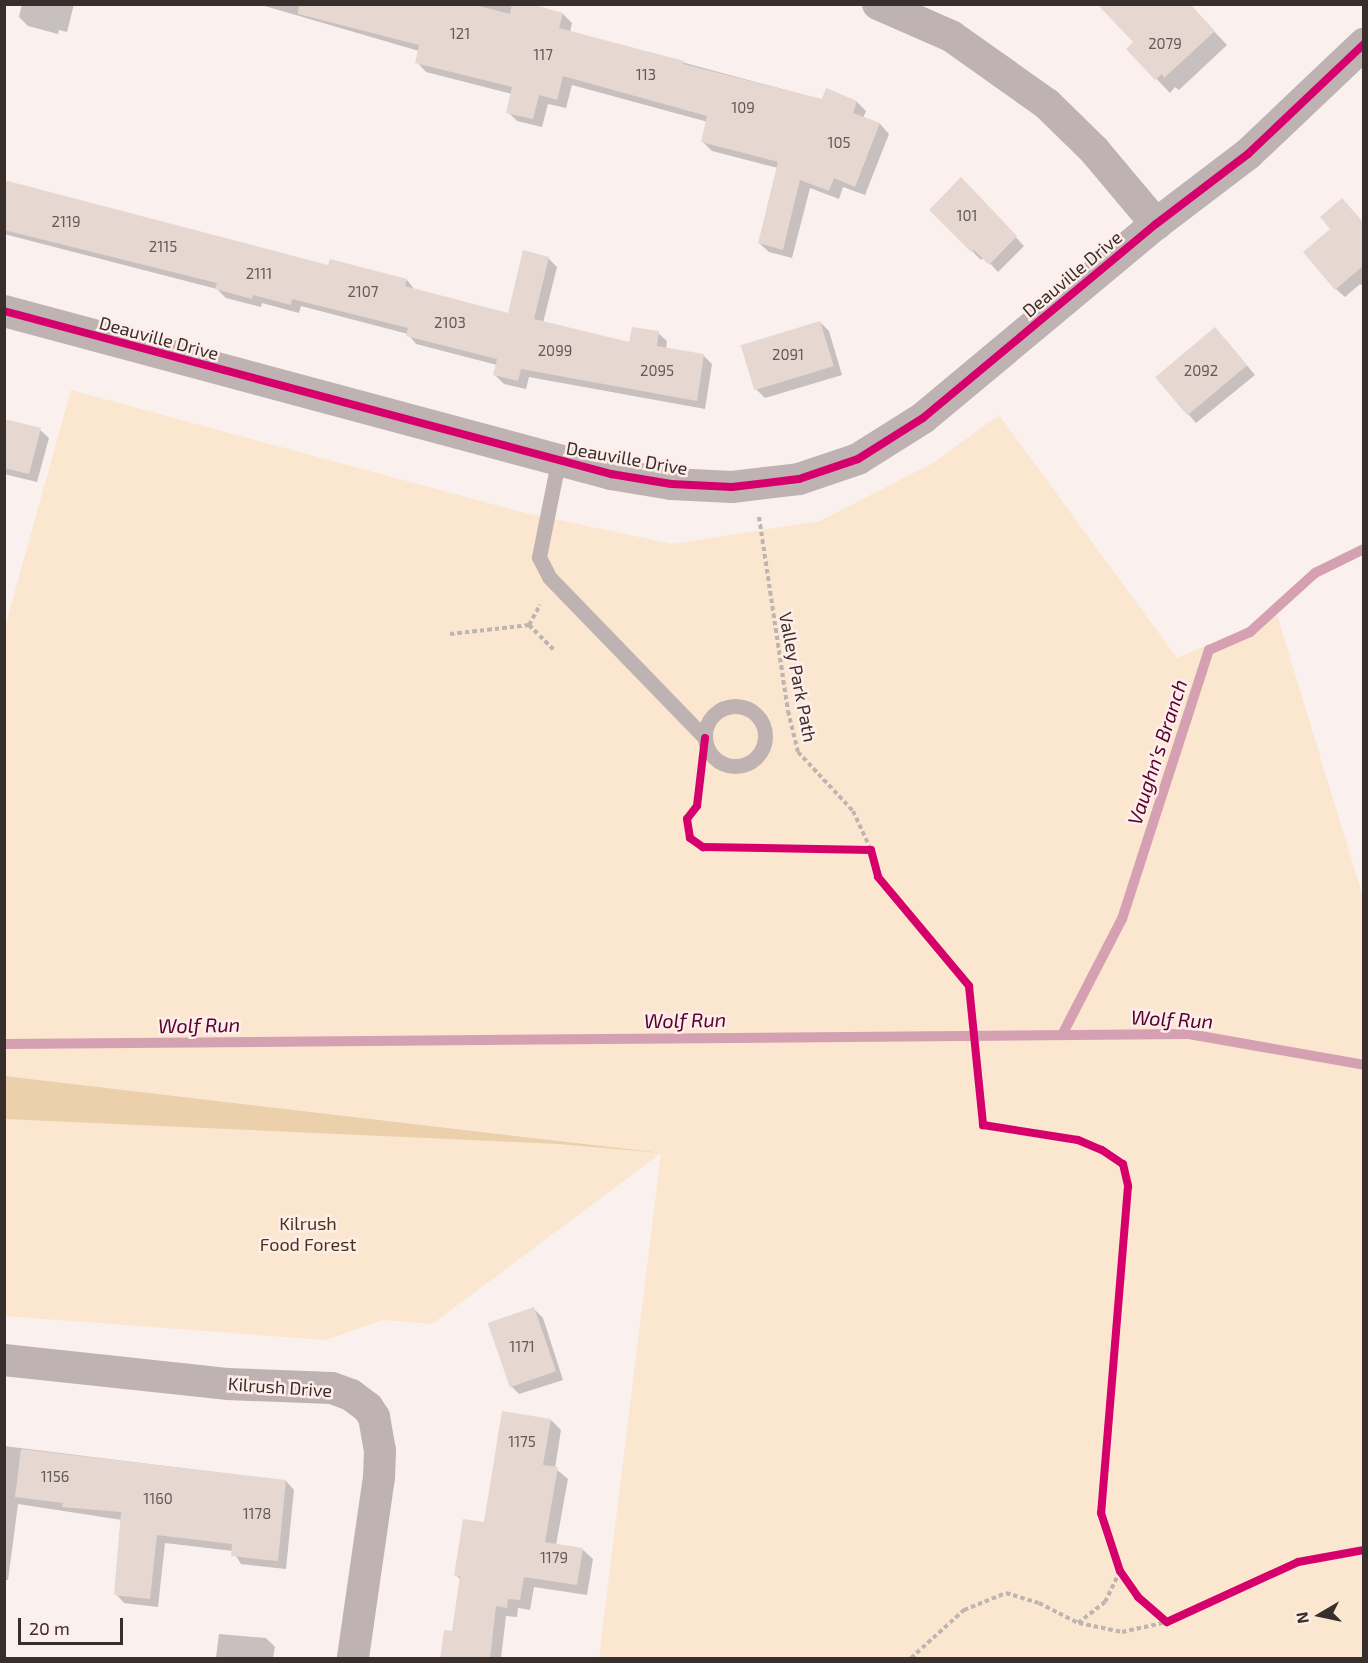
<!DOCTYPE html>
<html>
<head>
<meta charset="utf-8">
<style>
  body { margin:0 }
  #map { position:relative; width:1368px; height:1663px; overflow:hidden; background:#faf0ee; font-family:"Exo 2",sans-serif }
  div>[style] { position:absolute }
  .green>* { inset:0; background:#fbe6cf }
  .forest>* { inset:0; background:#ecd0ac }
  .shadow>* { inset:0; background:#0003 }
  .stream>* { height:10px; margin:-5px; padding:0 5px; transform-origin:5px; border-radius:5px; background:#d4a0b2 }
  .building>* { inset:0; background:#e6d8d1; transform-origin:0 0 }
  .path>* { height:4px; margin-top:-2px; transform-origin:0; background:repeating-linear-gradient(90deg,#beb4b2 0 4.5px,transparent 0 7.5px) }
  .lane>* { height:15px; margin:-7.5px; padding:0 7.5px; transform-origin:7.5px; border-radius:7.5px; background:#beb3b2 }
  .lane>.ring { margin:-7.5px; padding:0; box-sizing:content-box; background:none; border:15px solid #beb3b2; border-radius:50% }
  .street>* { height:32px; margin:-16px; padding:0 16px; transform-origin:16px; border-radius:16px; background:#beb3b2 }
  .cycleway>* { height:8px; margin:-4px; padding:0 4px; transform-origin:4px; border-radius:4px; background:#d6006c }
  span { translate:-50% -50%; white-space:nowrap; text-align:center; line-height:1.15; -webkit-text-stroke:5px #ffede9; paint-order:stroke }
  .number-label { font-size:15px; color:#645a57 }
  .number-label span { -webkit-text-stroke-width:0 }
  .street-label { font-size:18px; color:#382f2d }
  .park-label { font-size:18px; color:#473519 }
  .water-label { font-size:20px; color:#560030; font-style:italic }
  .frame { position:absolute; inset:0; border:6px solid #382f2d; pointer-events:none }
  .north { position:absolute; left:1290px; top:1585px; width:60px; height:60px; -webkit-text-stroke:4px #ffede9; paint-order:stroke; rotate:261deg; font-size:16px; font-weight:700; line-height:24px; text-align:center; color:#382f2d }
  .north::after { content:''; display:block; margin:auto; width:21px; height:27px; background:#382f2d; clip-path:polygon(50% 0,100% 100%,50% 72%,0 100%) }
  .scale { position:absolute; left:18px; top:1618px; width:105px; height:27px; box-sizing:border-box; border:3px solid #382f2d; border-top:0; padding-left:8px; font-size:18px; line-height:21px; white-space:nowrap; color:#382f2d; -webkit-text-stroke:4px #ffede9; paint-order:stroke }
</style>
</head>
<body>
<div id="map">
  <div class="green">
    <i style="clip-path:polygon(71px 390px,517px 511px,672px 544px,820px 521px,933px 463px,999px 415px,1177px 658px,1277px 615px,1363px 897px,1363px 1658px,599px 1658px,661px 1153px,432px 1324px,383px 1320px,325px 1340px,5px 1316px,5px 1118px,589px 1144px,5px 1076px,5px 627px)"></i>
  </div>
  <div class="forest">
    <i style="clip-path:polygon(5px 1076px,662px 1153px,558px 1144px,5px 1119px)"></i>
  </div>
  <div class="shadow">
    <i style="clip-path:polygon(22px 4px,74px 4px,67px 32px,59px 30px,58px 34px,28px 26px,19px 17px)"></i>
    <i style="clip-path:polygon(258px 4px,525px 4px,563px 14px,572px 23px,570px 32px,823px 100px,857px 102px,866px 111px,863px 118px,880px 124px,889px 134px,865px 195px,843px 187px,839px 199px,810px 188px,792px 258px,769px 252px,759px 243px,778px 168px,712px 151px,703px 142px,708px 122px,572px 85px,566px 108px,548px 104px,542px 127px,517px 121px,508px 112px,512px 94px,426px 72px,417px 62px,419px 51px)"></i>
    <i style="clip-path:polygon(1188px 4px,1227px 45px,1179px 90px,1175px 87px,1170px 93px,1128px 49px)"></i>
    <i style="clip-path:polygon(4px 182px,329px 267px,407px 280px,415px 290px,509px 314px,548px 258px,557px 267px,543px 323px,630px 344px,658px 333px,667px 341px,666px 349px,703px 355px,712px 364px,705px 409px,529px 377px,526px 389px,504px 384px,495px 375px,497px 365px,416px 344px,408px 334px,301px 306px,299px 313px,262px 303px,261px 307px,226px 298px,217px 289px,4px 234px)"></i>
    <i style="clip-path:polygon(970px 188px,1024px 246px,998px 272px,984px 257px,981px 260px,931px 210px)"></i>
    <i style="clip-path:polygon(1364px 224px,1364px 287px,1360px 284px,1345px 297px,1336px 289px)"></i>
    <i style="clip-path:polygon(820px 322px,829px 331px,842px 375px,765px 398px,756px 389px)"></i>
    <i style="clip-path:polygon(1224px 338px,1255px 375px,1196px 423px,1157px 378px)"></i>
    <i style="clip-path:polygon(4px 421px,40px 430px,49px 438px,37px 482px,4px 474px)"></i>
    <i style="clip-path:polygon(534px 1309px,543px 1318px,563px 1380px,519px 1394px,510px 1385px)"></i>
    <i style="clip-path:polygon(551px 1420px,561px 1430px,555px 1468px,568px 1479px,556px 1545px,582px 1549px,593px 1559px,587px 1595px,534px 1587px,530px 1610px,518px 1608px,517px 1617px,506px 1616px,501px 1658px,442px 1658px,454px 1632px,461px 1580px,456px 1575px)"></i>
    <i style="clip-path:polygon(4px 1446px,286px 1481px,294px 1490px,286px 1569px,241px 1564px,233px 1551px,165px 1543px,158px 1607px,124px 1603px,116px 1594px,122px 1520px,18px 1504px,8px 1580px,4px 1580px)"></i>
    <i style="clip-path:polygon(219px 1634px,266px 1638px,275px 1647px,273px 1658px,216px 1658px)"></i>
  </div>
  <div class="stream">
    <i style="left:1062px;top:1035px;width:131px;rotate:-62.7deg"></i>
    <i style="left:1122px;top:919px;width:283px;rotate:-72.1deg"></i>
    <i style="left:1209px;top:650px;width:45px;rotate:-23.7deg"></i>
    <i style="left:1250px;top:632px;width:88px;rotate:-42.2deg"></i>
    <i style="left:1315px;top:573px;width:55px;rotate:-26.1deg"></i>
    <i style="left:4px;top:1044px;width:1185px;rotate:-0.48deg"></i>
    <i style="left:1189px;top:1034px;width:178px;rotate:10deg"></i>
  </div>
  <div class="building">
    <i style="clip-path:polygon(299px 4px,471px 4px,510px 14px,512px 4px,532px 4px,563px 13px,559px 28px,684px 61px,683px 64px,822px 99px,826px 88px,857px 101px,853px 113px,880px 123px,855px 187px,834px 178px,829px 191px,800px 180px,783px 250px,758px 243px,778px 162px,701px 142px,707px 116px,563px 76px,557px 100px,539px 95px,533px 119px,506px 113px,512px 87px,415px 63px,419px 45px,298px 14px)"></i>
    <i style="clip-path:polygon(1097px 4px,1190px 4px,1215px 31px,1164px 78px,1162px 74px,1155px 80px,1126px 49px,1133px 42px)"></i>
    <i style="clip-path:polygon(961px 177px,1017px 236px,989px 265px,974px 250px,971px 252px,929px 210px)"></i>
    <i style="clip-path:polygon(4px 180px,328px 265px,330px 259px,407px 279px,405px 286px,508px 313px,523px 250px,549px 257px,534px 319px,629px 342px,632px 327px,659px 331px,657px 346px,704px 354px,697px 401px,521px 369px,518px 381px,493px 375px,497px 359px,406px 336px,408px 328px,292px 299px,291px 305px,253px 295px,252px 299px,215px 289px,217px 283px,4px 230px)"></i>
    <i style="clip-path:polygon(1342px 198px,1364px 223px,1364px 265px,1335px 290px,1303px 252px,1330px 229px,1320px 217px)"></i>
    <i style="left:820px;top:321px;width:47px;height:83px;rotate:73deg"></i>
    <i style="left:1215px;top:327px;width:50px;height:78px;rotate:50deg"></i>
    <i style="clip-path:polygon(4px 419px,41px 428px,29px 474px,4px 468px)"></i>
    <i style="left:534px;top:1307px;width:68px;height:49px;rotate:71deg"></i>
    <i style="clip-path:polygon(502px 1411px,551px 1419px,543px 1465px,558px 1467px,545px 1542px,583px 1548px,577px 1585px,524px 1577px,520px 1600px,508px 1599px,507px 1608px,496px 1606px,490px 1659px,440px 1659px,444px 1630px,452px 1631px,460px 1576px,454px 1576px,463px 1519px,484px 1522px)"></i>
    <i style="clip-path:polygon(21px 1449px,286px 1480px,278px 1561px,231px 1556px,232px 1544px,157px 1535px,150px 1599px,114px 1595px,121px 1512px,62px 1507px,63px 1503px,15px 1497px)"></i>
  </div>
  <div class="path">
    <i style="left:759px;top:517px;width:196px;rotate:81.5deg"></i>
    <i style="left:788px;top:711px;width:42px;rotate:76.3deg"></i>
    <i style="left:798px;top:752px;width:81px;rotate:47deg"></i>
    <i style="left:853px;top:811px;width:43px;rotate:65.2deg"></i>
    <i style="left:529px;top:625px;width:23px;rotate:-61deg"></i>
    <i style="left:450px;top:634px;width:80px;rotate:-6.5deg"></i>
    <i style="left:529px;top:625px;width:35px;rotate:45deg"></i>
    <i style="left:1079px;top:1623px;width:44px;rotate:11.8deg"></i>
    <i style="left:1122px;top:1632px;width:46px;rotate:-12.5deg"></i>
    <i style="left:911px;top:1658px;width:72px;rotate:-42.2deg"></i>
    <i style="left:964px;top:1610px;width:45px;rotate:-22deg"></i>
    <i style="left:1006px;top:1593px;width:34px;rotate:17deg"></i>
    <i style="left:1039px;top:1603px;width:44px;rotate:27.1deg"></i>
    <i style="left:1078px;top:1623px;width:34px;rotate:-38deg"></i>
    <i style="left:1105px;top:1602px;width:34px;rotate:-64deg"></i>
  </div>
  <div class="lane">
    <i style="left:558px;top:462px;width:97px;rotate:101.3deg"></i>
    <i style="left:539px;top:557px;width:22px;rotate:63deg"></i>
    <i style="left:549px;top:577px;width:224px;rotate:45.9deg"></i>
    <i class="ring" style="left:705px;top:706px;width:45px;height:45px"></i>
  </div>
  <div class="street">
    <i style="left:878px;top:4px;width:80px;rotate:23.7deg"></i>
    <i style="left:951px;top:36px;width:118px;rotate:35.3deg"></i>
    <i style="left:1047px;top:104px;width:66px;rotate:44.4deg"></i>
    <i style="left:1094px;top:150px;width:97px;rotate:50deg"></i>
    <i style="left:4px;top:311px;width:629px;rotate:15.03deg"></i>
    <i style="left:611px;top:474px;width:61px;rotate:9.5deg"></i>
    <i style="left:671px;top:484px;width:61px;rotate:2.8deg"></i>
    <i style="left:732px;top:487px;width:67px;rotate:-6.8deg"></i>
    <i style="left:799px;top:479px;width:62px;rotate:-18.7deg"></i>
    <i style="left:858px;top:459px;width:77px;rotate:-32.2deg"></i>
    <i style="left:923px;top:418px;width:303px;rotate:-39.8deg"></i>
    <i style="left:1156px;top:224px;width:116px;rotate:-37.3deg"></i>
    <i style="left:1248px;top:154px;width:160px;rotate:-43.5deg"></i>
    <i style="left:4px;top:1360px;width:224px;rotate:6.1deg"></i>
    <i style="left:227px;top:1384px;width:105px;rotate:2.2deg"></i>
    <i style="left:332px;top:1388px;width:20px;rotate:20deg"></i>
    <i style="left:351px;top:1395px;width:21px;rotate:37deg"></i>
    <i style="left:368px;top:1408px;width:11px;rotate:56deg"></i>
    <i style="left:374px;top:1417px;width:34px;rotate:80deg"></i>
    <i style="left:380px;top:1450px;width:27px;rotate:92deg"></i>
    <i style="left:379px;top:1477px;width:183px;rotate:98.2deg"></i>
  </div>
  <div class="cycleway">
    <i style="left:4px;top:311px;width:629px;rotate:15.03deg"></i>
    <i style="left:611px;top:474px;width:61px;rotate:9.5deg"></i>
    <i style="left:671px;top:484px;width:61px;rotate:2.8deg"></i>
    <i style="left:732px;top:487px;width:67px;rotate:-6.8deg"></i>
    <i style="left:799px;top:479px;width:62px;rotate:-18.7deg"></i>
    <i style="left:858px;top:459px;width:77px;rotate:-32.2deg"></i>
    <i style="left:923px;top:418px;width:303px;rotate:-39.8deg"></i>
    <i style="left:1156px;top:224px;width:116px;rotate:-37.3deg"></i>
    <i style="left:1248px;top:154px;width:160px;rotate:-43.5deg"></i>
    <i style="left:705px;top:738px;width:68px;rotate:96.7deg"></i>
    <i style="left:697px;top:806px;width:16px;rotate:128deg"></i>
    <i style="left:687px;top:819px;width:19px;rotate:81deg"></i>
    <i style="left:690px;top:838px;width:16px;rotate:35deg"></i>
    <i style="left:703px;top:847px;width:168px;rotate:1deg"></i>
    <i style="left:871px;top:850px;width:28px;rotate:75deg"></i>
    <i style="left:878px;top:877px;width:142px;rotate:50.1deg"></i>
    <i style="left:969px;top:986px;width:140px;rotate:84.2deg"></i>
    <i style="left:983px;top:1125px;width:96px;rotate:9deg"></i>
    <i style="left:1078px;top:1140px;width:26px;rotate:23deg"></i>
    <i style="left:1102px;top:1150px;width:25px;rotate:34deg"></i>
    <i style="left:1123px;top:1164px;width:23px;rotate:77deg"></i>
    <i style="left:1128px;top:1186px;width:328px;rotate:94.7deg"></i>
    <i style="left:1101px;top:1513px;width:61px;rotate:71.9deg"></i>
    <i style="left:1120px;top:1571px;width:32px;rotate:55deg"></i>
    <i style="left:1138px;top:1597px;width:38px;rotate:41deg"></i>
    <i style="left:1167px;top:1622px;width:144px;rotate:-24.6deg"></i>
    <i style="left:1298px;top:1562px;width:67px;rotate:-10.3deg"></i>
  </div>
  <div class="number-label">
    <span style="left:460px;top:34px">121</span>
    <span style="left:1165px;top:44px">2079</span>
    <span style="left:543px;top:55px">117</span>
    <span style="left:646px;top:75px">113</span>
    <span style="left:743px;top:108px">109</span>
    <span style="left:839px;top:143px">105</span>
    <span style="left:967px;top:216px">101</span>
    <span style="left:66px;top:222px">2119</span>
    <span style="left:163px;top:247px">2115</span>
    <span style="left:259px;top:274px">2111</span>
    <span style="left:363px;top:292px">2107</span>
    <span style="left:450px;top:323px">2103</span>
    <span style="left:555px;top:351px">2099</span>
    <span style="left:788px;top:355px">2091</span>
    <span style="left:657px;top:371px">2095</span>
    <span style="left:1201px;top:371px">2092</span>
    <span style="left:522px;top:1347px">1171</span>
    <span style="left:522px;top:1442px">1175</span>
    <span style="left:55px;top:1477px">1156</span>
    <span style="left:158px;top:1499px">1160</span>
    <span style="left:257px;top:1514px">1178</span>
    <span style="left:554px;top:1558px">1179</span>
  </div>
  <div class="street-label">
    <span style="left:1072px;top:274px;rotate:-40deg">Deauville Drive</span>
    <span style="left:159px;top:338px;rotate:15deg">Deauville Drive</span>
    <span style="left:627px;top:458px;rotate:10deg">Deauville Drive</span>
    <span style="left:798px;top:677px;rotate:79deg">Valley Park Path</span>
    <span style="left:280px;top:1387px;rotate:4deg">Kilrush Drive</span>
  </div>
  <div class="park-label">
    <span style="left:308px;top:1234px">Kilrush<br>Food Forest</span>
  </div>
  <div class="water-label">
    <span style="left:1157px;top:752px;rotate:-72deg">Vaughn's Branch</span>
    <span style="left:1172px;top:1019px;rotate:3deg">Wolf Run</span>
    <span style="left:685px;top:1020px;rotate:-1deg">Wolf Run</span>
    <span style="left:199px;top:1025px;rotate:-1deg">Wolf Run</span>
  </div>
  <div class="frame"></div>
  <div class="north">N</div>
  <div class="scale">20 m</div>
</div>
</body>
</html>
